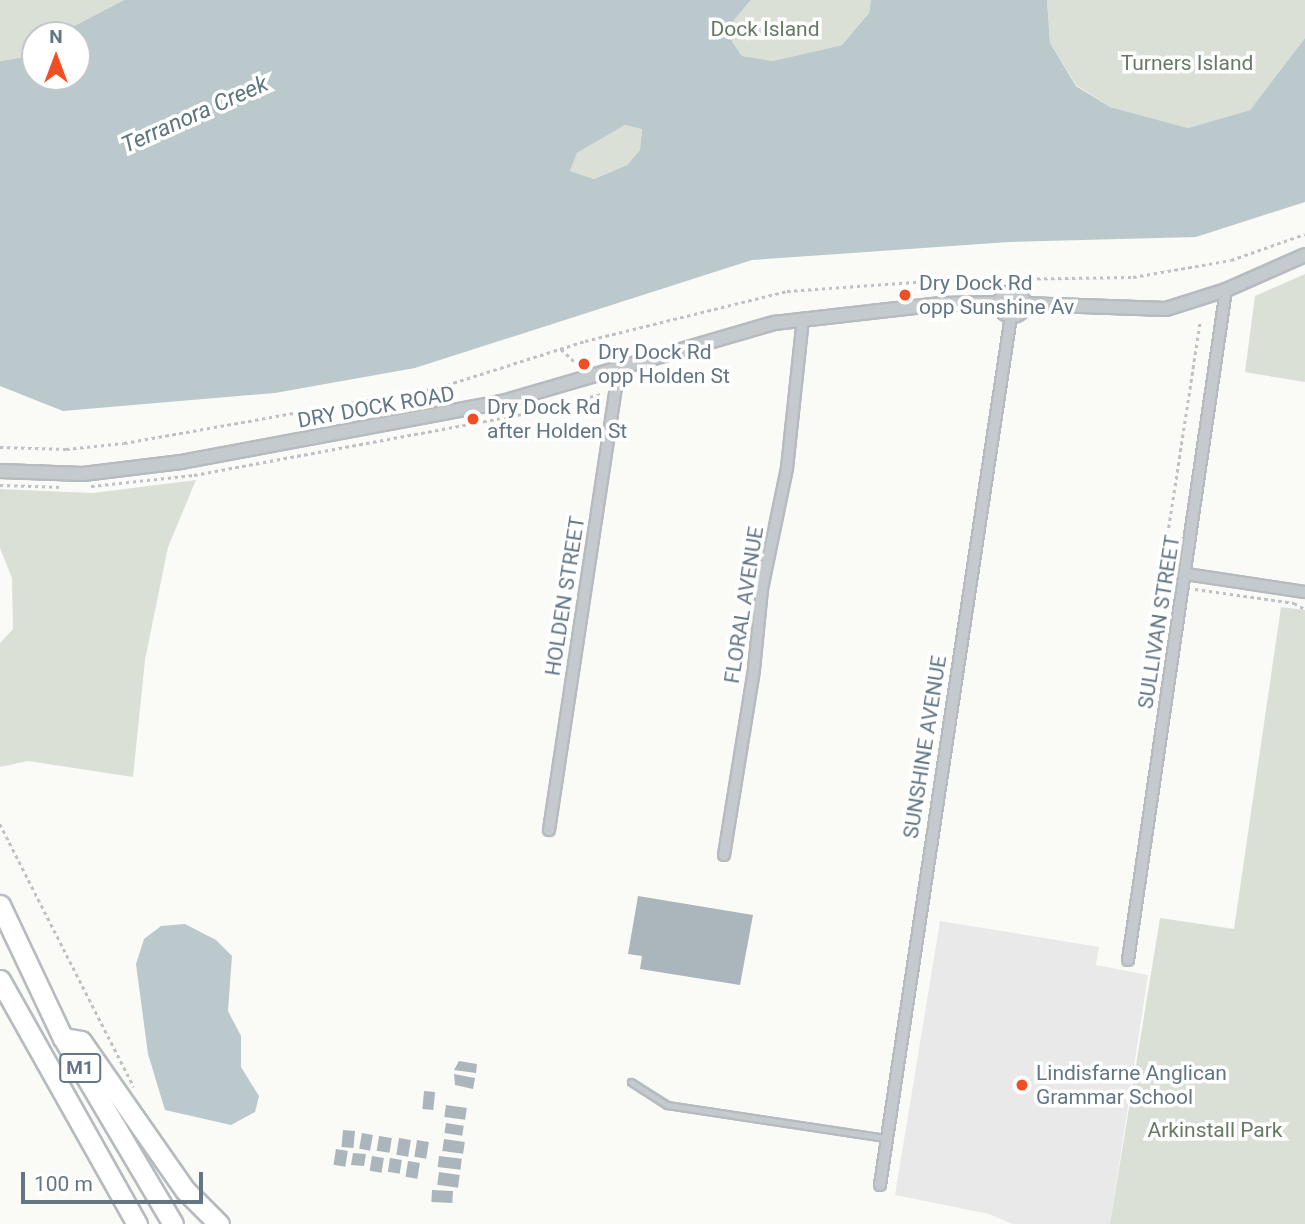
<!DOCTYPE html>
<html>
<head>
<meta charset="utf-8">
<style>
  body { margin:0 }
  #map { position:relative; width:1305px; height:1224px; overflow:hidden; background:#fafaf7; font-family:Roboto,sans-serif }
  div>[style] { position:absolute }
  .built>* { inset:0; background:#e8e9e8 }
  .green>* { inset:0; background:#dae0d6 }
  .water>* { inset:0; background:#bbc9cc }
  .building>* { inset:0; background:#abb5bc; transform-origin:0 0 }
  .path>* { height:2.5px; margin-top:-1.25px; transform-origin:0; background:repeating-linear-gradient(90deg,#bfc2c5 0 3.5px,transparent 0 7px) }
  .roads { filter:drop-shadow(2px 0 #b6bbbf) drop-shadow(-2px 0 #b6bbbf) drop-shadow(0 2px #b6bbbf) drop-shadow(0 -2px #b6bbbf) }
  .service>* { height:5px; margin:-2.5px; padding:0 2.5px; transform-origin:2.5px; border-radius:2.5px; background:#c5cace }
  .minor>* { height:10px; margin:-5px; padding:0 5px; transform-origin:5px; border-radius:5px; background:#c5cace }
  .tertiary>* { height:12px; margin:-6px; padding:0 6px; transform-origin:6px; border-radius:6px; background:#c5cace }
  .tertiary>.ring { margin:-6px; padding:0; box-sizing:content-box; background:none; border:12px solid #c5cace; border-radius:50% }
  .motorway>* { height:19px; margin:-9.5px; padding:0 9.5px; transform-origin:9.5px; border-radius:9.5px; background:#fff }
  .dots>* { width:19px; height:19px; translate:-50% -50%; box-sizing:border-box; border:4px solid #fff; border-radius:50% }
  span { translate:-50% -50%; white-space:nowrap; text-align:center; line-height:1.15; -webkit-text-stroke:7px #fff; paint-order:stroke }
  .shield-label span { padding:2px 5px; background:#fff; border:2px solid; border-radius:5px; -webkit-text-stroke-width:0 }
  .shield-label { font-size:19px; color:#627685; font-weight:700 }
  .park-label { font-size:21px; color:#677b62 }
  .poi-label { font-size:21px; color:#627685 }
  .left { translate:0 -50%; text-align:left }
  .street-label { font-size:21px; color:#627685 }
  .water-label { font-size:23px; color:#5e767e; font-style:italic }
  .north { position:absolute; left:21px; top:21px; width:70px; height:70px; box-sizing:border-box; background:#fff; border:2px solid #c0c8ce; border-radius:50%; rotate:0deg; font-size:19px; font-weight:700; line-height:28px; text-align:center; color:#627685 }
  .north::after { content:''; display:block; margin:auto; width:24px; height:32px; background:#f14f21; clip-path:polygon(50% 0,100% 100%,50% 72%,0 100%) }
  .scale { position:absolute; left:21px; top:1172px; width:182px; height:32px; box-sizing:border-box; border:4px solid #627685; border-top:0; padding-left:9px; font-size:21px; line-height:24px; white-space:nowrap; color:#627685; -webkit-text-stroke:5px #fff; paint-order:stroke }
</style>
</head>
<body>
<div id="map">
  <div class="built">
    <i style="clip-path:polygon(940px 921px,1099px 947px,1096px 965px,1148px 975px,1110px 1224px,1013px 1224px,989px 1214px,895px 1195px)"></i>
  </div>
  <div class="green">
    <i style="clip-path:polygon(0 0,124px 0,57px 35px,35px 35px,35px 50px,25px 57px,0 61px)"></i>
    <i style="clip-path:polygon(751px 0,871px 0,869px 13px,842px 45px,773px 61px,742px 56px,731px 42px,734px 20px)"></i>
    <i style="clip-path:polygon(1047px 0,1305px 0,1305px 38px,1250px 110px,1188px 128px,1110px 107px,1076px 85px,1050px 43px)"></i>
    <i style="clip-path:polygon(625px 125px,642px 128px,640px 150px,627px 165px,594px 179px,570px 171px,577px 153px)"></i>
    <i style="clip-path:polygon(1305px 274px,1305px 382px,1245px 372px,1255px 296px)"></i>
    <i style="clip-path:polygon(196px 480px,168px 547px,145px 660px,133px 777px,28px 761px,0 767px,0 643px,13px 629px,12px 578px,0 548px,0 489px,93px 493px)"></i>
    <i style="clip-path:polygon(1281px 607px,1305px 610px,1305px 1224px,1110px 1224px,1160px 918px,1234px 929px)"></i>
  </div>
  <div class="water">
    <i style="clip-path:polygon(evenodd,124px 0,751px 0,734px 20px,732px 42px,742px 56px,773px 61px,842px 45px,869px 13px,871px 0,1047px 0,1050px 43px,1076px 86px,1110px 107px,1188px 128px,1250px 110px,1305px 38px,1305px 202px,1196px 237px,1009px 242px,752px 260px,415px 368px,275px 393px,63px 411px,0 386px,0 61px,25px 57px,35px 50px,35px 77px,77px 77px,77px 35px,57px 35px,124px 0,625px 125px,642px 129px,640px 150px,627px 165px,594px 179px,570px 171px,577px 153px,625px 125px)"></i>
    <i style="clip-path:polygon(185px 924px,216px 940px,232px 956px,228px 1011px,241px 1036px,241px 1067px,259px 1096px,255px 1112px,231px 1125px,165px 1110px,148px 1054px,136px 964px,144px 939px,161px 926px)"></i>
  </div>
  <div class="building">
    <i style="clip-path:polygon(638px 896px,753px 915px,740px 985px,640px 969px,642px 956px,628px 954px)"></i>
    <i style="clip-path:polygon(459px 1061px,477px 1064px,476px 1073px,454px 1070px)"></i>
    <i style="clip-path:polygon(454px 1074px,475px 1078px,473px 1089px,455px 1085px)"></i>
    <i style="left:424px;top:1091px;width:11px;height:18px;rotate:5deg"></i>
    <i style="left:446px;top:1105px;width:21px;height:12px;rotate:8deg"></i>
    <i style="left:446px;top:1123px;width:18px;height:10px;rotate:9deg"></i>
    <i style="left:343px;top:1130px;width:12px;height:17px;rotate:5deg"></i>
    <i style="left:362px;top:1133px;width:11px;height:16px;rotate:10deg"></i>
    <i style="left:379px;top:1136px;width:13px;height:15px;rotate:9deg"></i>
    <i style="left:399px;top:1138px;width:12px;height:17px;rotate:9deg"></i>
    <i style="left:444px;top:1139px;width:21px;height:12px;rotate:8deg"></i>
    <i style="left:417px;top:1140px;width:12px;height:17px;rotate:9deg"></i>
    <i style="left:336px;top:1149px;width:12px;height:16px;rotate:9deg"></i>
    <i style="clip-path:polygon(353px 1153px,366px 1154px,364px 1166px,351px 1165px)"></i>
    <i style="left:372px;top:1156px;width:12px;height:15px;rotate:9deg"></i>
    <i style="left:439px;top:1156px;width:23px;height:11px;rotate:7deg"></i>
    <i style="left:390px;top:1158px;width:12px;height:14px;rotate:9deg"></i>
    <i style="left:408px;top:1161px;width:12px;height:16px;rotate:9deg"></i>
    <i style="left:439px;top:1172px;width:21px;height:13px;rotate:8deg"></i>
    <i style="left:432px;top:1190px;width:21px;height:12px;rotate:3deg"></i>
  </div>
  <div class="path">
    <i style="left:939px;top:280px;width:11px;rotate:85deg"></i>
    <i style="left:561px;top:349px;width:21px;rotate:43deg"></i>
    <i style="left:0;top:447px;width:66px;rotate:1.7deg"></i>
    <i style="left:66px;top:449px;width:58px;rotate:-5.9deg"></i>
    <i style="left:124px;top:443px;width:321px;rotate:-10deg"></i>
    <i style="left:440px;top:387px;width:152px;rotate:-17.6deg"></i>
    <i style="left:585px;top:341px;width:208px;rotate:-13.9deg"></i>
    <i style="left:787px;top:291px;width:152px;rotate:-4.1deg"></i>
    <i style="left:939px;top:280px;width:194px;rotate:-0.9deg"></i>
    <i style="left:1133px;top:277px;width:99px;rotate:-9.8deg"></i>
    <i style="left:1231px;top:260px;width:78px;rotate:-19.4deg"></i>
    <i style="left:0;top:485px;width:63px;rotate:1.8deg"></i>
    <i style="left:91px;top:486px;width:104px;rotate:-6.1deg"></i>
    <i style="left:194px;top:475px;width:334px;rotate:-10.5deg"></i>
    <i style="left:522px;top:414px;width:81px;rotate:-14.2deg"></i>
    <i style="left:1171px;top:585px;width:11px;rotate:-170deg"></i>
    <i style="left:1160px;top:583px;width:265px;rotate:-81.3deg"></i>
    <i style="left:1195px;top:589px;width:100px;rotate:8deg"></i>
    <i style="left:1294px;top:603px;width:13px;rotate:29deg"></i>
    <i style="left:0;top:824px;width:295px;rotate:63deg"></i>
  </div>
  <div class="roads">
    <div class="service">
      <i style="left:631px;top:1082px;width:43px;rotate:32.6deg"></i>
      <i style="left:667px;top:1105px;width:221px;rotate:8.6deg"></i>
    </div>
    <div class="minor">
      <i style="left:1186px;top:574px;width:120px;rotate:8.6deg"></i>
      <i style="left:549px;top:830px;width:468px;rotate:-81.4deg"></i>
      <i style="left:724px;top:855px;width:188px;rotate:-80.8deg"></i>
      <i style="left:754px;top:669px;width:80px;rotate:-84.3deg"></i>
      <i style="left:762px;top:589px;width:124px;rotate:-78.3deg"></i>
      <i style="left:787px;top:468px;width:150px;rotate:-83.9deg"></i>
      <i style="left:1128px;top:960px;width:677px;rotate:-81.68deg"></i>
      <i style="left:880px;top:1185px;width:879px;rotate:-81.43deg"></i>
    </div>
    <div class="tertiary">
      <i class="ring" style="left:1000px;top:292px;width:12px;height:12px"></i>
      <i style="left:1024px;top:304px;width:142px;rotate:2deg"></i>
      <i style="left:1166px;top:309px;width:63px;rotate:-17.6deg"></i>
      <i style="left:1226px;top:290px;width:86px;rotate:-23.9deg"></i>
      <i style="left:0;top:471px;width:83px;rotate:2.1deg"></i>
      <i style="left:83px;top:474px;width:99px;rotate:-7deg"></i>
      <i style="left:181px;top:462px;width:327px;rotate:-10.6deg"></i>
      <i style="left:502px;top:402px;width:283px;rotate:-16.2deg"></i>
      <i style="left:774px;top:323px;width:168px;rotate:-6.5deg"></i>
      <i style="left:941px;top:304px;width:60px;rotate:-1deg"></i>
    </div>
    <div class="motorway">
      <i style="left:0;top:905px;width:147px;rotate:64.7deg"></i>
      <i style="left:63px;top:1038px;width:216px;rotate:59.4deg"></i>
      <i style="left:0;top:980px;width:280px;rotate:60.7deg"></i>
      <i style="left:63px;top:1038px;width:18px;rotate:9deg"></i>
      <i style="left:81px;top:1041px;width:182px;rotate:55.1deg"></i>
      <i style="left:185px;top:1190px;width:48px;rotate:45deg"></i>
    </div>
  </div>
  <div class="dots">
    <i style="left:905px;top:295px;background:#f14f21"></i>
    <i style="left:584px;top:364px;background:#f14f21"></i>
    <i style="left:473px;top:419px;background:#f14f21"></i>
    <i style="left:1022px;top:1085px;background:#f14f21"></i>
  </div>
  <div class="shield-label">
    <span style="left:80px;top:1068px">M1</span>
  </div>
  <div class="park-label">
    <span style="left:765px;top:29px">Dock Island</span>
    <span style="left:1187px;top:63px">Turners Island</span>
    <span style="left:1215px;top:1130px">Arkinstall Park</span>
  </div>
  <div class="poi-label">
    <span class="left" style="left:919px;top:295px">Dry Dock Rd<br>opp Sunshine Av</span>
    <span class="left" style="left:598px;top:364px">Dry Dock Rd<br>opp Holden St</span>
    <span class="left" style="left:487px;top:419px">Dry Dock Rd<br>after Holden St</span>
    <span class="left" style="left:1036px;top:1085px">Lindisfarne Anglican<br>Grammar School</span>
  </div>
  <div class="street-label">
    <span style="left:376px;top:407px;rotate:-10deg">DRY DOCK ROAD</span>
    <span style="left:565px;top:596px;rotate:-81deg">HOLDEN STREET</span>
    <span style="left:744px;top:605px;rotate:-81deg">FLORAL AVENUE</span>
    <span style="left:1159px;top:622px;rotate:-81deg">SULLIVAN STREET</span>
    <span style="left:925px;top:747px;rotate:-81deg">SUNSHINE AVENUE</span>
  </div>
  <div class="water-label">
    <span style="left:195px;top:115px;rotate:-24deg">Terranora Creek</span>
  </div>
  <div class="north">N</div>
  <div class="scale">100 m</div>
</div>
</body>
</html>
